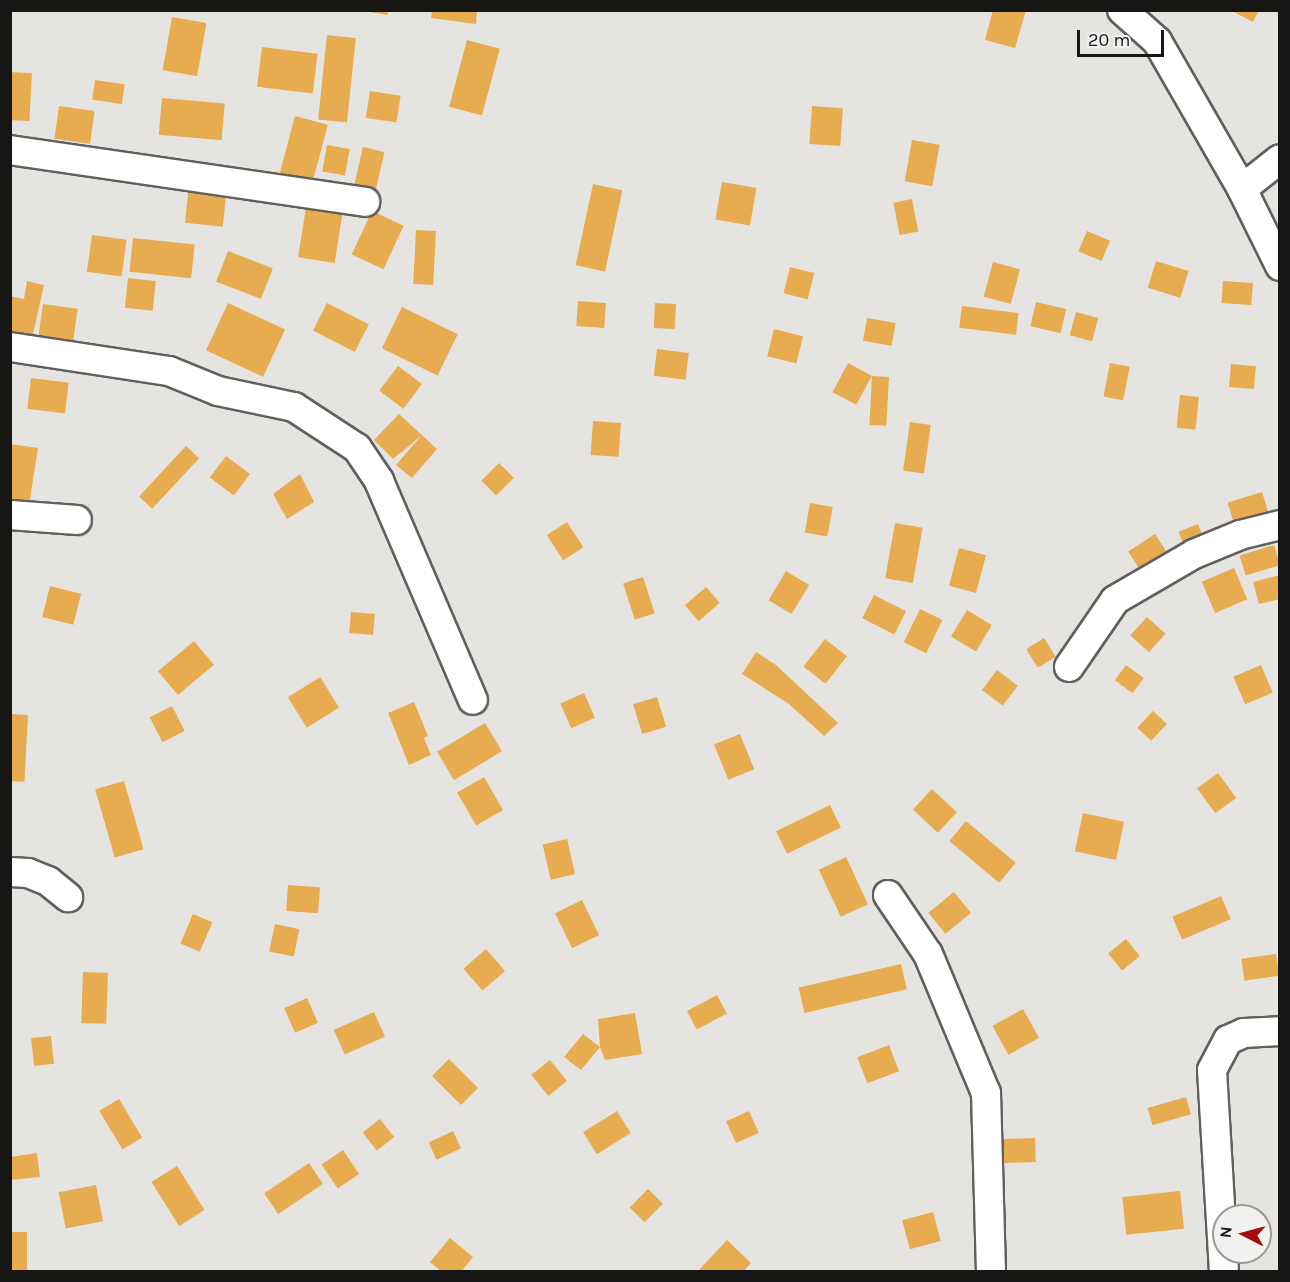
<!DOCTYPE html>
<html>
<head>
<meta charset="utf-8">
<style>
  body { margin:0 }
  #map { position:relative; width:1290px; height:1282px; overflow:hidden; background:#e6e4e1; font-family:Karla,sans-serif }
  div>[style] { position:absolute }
  .building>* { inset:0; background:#e8ac50; transform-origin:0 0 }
  .roads { filter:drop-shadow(2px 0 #61605d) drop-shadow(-2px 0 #61605d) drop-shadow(0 2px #61605d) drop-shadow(0 -2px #61605d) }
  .minor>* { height:28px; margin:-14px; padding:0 14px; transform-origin:14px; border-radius:14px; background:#fff }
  span { translate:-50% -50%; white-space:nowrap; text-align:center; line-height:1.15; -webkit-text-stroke:4.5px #f3f1ef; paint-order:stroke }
  .frame { position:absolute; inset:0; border:12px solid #171615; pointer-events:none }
  .north { position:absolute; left:1212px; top:1204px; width:60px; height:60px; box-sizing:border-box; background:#f3f1ef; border:2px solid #9b9998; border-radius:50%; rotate:276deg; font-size:16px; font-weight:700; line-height:24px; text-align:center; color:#171615 }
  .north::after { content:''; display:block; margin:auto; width:21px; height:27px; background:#a30b0d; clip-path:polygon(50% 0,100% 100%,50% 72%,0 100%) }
  .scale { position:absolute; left:1077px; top:30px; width:87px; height:27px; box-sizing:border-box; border:3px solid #171615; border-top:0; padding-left:8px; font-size:18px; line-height:21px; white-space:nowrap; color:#171615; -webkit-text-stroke:4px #f3f1ef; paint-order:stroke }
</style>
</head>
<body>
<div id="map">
  <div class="building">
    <i style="clip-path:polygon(358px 10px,388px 10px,388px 15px)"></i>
    <i style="clip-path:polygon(432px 10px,477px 10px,476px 24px,431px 18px)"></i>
    <i style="clip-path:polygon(993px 10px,1026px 10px,1015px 48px,985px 40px)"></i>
    <i style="clip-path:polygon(1230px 10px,1259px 10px,1253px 22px)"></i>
    <i style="left:172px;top:17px;width:35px;height:54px;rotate:10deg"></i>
    <i style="left:327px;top:35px;width:29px;height:85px;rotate:6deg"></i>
    <i style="left:467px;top:40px;width:34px;height:69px;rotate:15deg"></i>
    <i style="left:262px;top:47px;width:56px;height:40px;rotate:7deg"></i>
    <i style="left:10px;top:72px;width:22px;height:48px;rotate:3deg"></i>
    <i style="left:95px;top:80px;width:30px;height:20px;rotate:8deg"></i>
    <i style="left:370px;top:91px;width:31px;height:27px;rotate:9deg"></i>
    <i style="left:162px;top:98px;width:63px;height:37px;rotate:5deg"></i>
    <i style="left:59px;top:106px;width:36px;height:33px;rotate:8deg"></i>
    <i style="left:812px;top:106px;width:31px;height:38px;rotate:4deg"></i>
    <i style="left:295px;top:116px;width:34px;height:62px;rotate:15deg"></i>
    <i style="left:912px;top:140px;width:28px;height:42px;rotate:10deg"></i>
    <i style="left:327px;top:145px;width:23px;height:27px;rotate:10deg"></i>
    <i style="left:363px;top:147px;width:22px;height:43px;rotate:13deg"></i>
    <i style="left:722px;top:182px;width:35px;height:38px;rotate:10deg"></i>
    <i style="left:189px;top:184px;width:38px;height:39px;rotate:6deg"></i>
    <i style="left:593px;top:184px;width:30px;height:83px;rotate:12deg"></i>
    <i style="left:912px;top:199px;width:33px;height:19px;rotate:79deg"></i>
    <i style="left:307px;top:201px;width:37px;height:57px;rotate:9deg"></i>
    <i style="left:372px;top:211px;width:35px;height:48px;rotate:25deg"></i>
    <i style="left:416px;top:230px;width:20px;height:54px;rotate:3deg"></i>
    <i style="left:1087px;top:231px;width:25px;height:22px;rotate:23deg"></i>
    <i style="left:92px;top:235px;width:35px;height:37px;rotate:8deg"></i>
    <i style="left:133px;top:238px;width:62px;height:34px;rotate:6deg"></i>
    <i style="left:228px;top:251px;width:48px;height:33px;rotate:21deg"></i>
    <i style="left:1156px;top:261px;width:34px;height:28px;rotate:17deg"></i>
    <i style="left:993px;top:262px;width:28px;height:36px;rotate:15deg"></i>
    <i style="left:790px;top:267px;width:25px;height:27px;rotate:14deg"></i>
    <i style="left:128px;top:278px;width:28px;height:30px;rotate:6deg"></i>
    <i style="clip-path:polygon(27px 281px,44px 285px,32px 339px,10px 334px,10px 296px,24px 299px)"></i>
    <i style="left:1223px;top:281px;width:30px;height:22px;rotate:4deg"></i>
    <i style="left:578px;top:301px;width:28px;height:25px;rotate:4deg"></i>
    <i style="left:1036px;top:302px;width:31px;height:25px;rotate:13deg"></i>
    <i style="left:228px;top:303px;width:63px;height:52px;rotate:25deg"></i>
    <i style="left:327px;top:303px;width:47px;height:31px;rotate:27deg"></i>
    <i style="left:655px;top:303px;width:21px;height:25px;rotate:3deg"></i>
    <i style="left:43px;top:304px;width:35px;height:44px;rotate:8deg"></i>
    <i style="left:962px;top:306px;width:57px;height:22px;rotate:7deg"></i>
    <i style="left:402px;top:307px;width:62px;height:46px;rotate:26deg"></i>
    <i style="left:1076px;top:312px;width:23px;height:24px;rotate:15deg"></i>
    <i style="left:867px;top:318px;width:29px;height:23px;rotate:10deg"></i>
    <i style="left:774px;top:329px;width:30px;height:28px;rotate:14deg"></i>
    <i style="left:657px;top:349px;width:32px;height:27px;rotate:7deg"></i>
    <i style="left:848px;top:363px;width:27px;height:33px;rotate:28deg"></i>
    <i style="left:1110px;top:363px;width:20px;height:34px;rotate:11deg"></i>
    <i style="left:1231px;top:364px;width:25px;height:23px;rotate:5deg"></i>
    <i style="left:398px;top:366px;width:30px;height:31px;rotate:37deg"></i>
    <i style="left:872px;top:376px;width:17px;height:49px;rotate:3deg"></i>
    <i style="left:31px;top:378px;width:38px;height:31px;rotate:7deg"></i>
    <i style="left:1180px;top:395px;width:19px;height:33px;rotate:6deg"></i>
    <i style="clip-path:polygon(399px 414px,437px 449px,412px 478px,396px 465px,421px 436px,393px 459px,374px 440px)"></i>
    <i style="left:593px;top:421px;width:28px;height:34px;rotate:4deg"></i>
    <i style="left:910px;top:422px;width:21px;height:49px;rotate:8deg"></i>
    <i style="clip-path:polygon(10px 444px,38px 448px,29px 505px,10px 502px)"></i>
    <i style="left:186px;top:446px;width:18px;height:69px;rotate:43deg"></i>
    <i style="left:226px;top:456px;width:30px;height:27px;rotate:37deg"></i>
    <i style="left:499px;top:463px;width:21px;height:25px;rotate:45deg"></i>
    <i style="clip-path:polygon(300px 474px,314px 502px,287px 519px,273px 494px)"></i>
    <i style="left:1262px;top:492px;width:21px;height:36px;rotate:73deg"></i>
    <i style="left:810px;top:503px;width:23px;height:30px;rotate:10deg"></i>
    <i style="left:567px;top:522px;width:30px;height:24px;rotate:57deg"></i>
    <i style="left:895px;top:523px;width:28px;height:56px;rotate:10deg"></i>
    <i style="left:1198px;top:524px;width:16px;height:21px;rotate:68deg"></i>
    <i style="left:1155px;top:534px;width:20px;height:32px;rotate:57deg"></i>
    <i style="left:1274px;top:545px;width:21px;height:36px;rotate:73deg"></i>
    <i style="left:959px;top:548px;width:28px;height:39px;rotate:15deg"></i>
    <i style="left:1234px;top:568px;width:34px;height:35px;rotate:67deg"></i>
    <i style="left:786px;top:571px;width:27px;height:34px;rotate:31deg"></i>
    <i style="clip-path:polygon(1280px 575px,1280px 599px,1259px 604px,1253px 582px)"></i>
    <i style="left:643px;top:577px;width:38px;height:21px;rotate:72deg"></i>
    <i style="left:50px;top:586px;width:32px;height:32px;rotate:14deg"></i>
    <i style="left:706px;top:587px;width:21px;height:28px;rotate:49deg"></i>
    <i style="left:874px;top:595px;width:36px;height:26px;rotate:27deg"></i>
    <i style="left:920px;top:609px;width:25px;height:37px;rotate:26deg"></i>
    <i style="left:967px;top:610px;width:29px;height:31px;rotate:31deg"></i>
    <i style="left:351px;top:612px;width:24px;height:21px;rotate:5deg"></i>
    <i style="left:1147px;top:617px;width:25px;height:25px;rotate:42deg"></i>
    <i style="left:1044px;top:638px;width:22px;height:21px;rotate:58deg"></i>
    <i style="left:825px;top:639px;width:28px;height:35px;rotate:38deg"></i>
    <i style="left:194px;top:641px;width:31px;height:47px;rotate:50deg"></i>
    <i style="clip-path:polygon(756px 652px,776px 665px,838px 723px,824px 736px,789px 704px,742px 674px)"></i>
    <i style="left:1126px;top:665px;width:22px;height:19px;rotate:36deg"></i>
    <i style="left:1261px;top:665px;width:30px;height:30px;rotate:67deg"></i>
    <i style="left:997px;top:670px;width:26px;height:25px;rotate:37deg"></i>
    <i style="left:320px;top:677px;width:36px;height:38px;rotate:58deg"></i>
    <i style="left:584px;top:693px;width:27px;height:26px;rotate:66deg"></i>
    <i style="left:657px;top:697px;width:31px;height:25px;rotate:73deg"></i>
    <i style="clip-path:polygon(414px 702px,428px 736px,424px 738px,431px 755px,409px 765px,388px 713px)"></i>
    <i style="left:172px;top:706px;width:28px;height:25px;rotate:63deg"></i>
    <i style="left:1153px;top:711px;width:19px;height:23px;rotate:43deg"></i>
    <i style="left:10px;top:714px;width:18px;height:67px;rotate:3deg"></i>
    <i style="left:485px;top:723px;width:33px;height:56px;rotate:59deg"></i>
    <i style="left:740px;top:734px;width:38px;height:28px;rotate:68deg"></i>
    <i style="left:1218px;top:773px;width:31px;height:26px;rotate:54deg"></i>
    <i style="left:484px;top:777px;width:38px;height:31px;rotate:60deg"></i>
    <i style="left:124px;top:781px;width:71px;height:30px;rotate:74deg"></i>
    <i style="left:932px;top:789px;width:34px;height:28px;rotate:43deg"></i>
    <i style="left:830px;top:805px;width:25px;height:60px;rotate:64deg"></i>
    <i style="left:1083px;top:813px;width:42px;height:39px;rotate:12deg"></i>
    <i style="left:966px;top:821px;width:65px;height:26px;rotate:40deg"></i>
    <i style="left:567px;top:839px;width:36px;height:25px;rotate:77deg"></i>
    <i style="left:846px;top:857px;width:52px;height:30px;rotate:65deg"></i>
    <i style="left:288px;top:885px;width:32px;height:26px;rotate:4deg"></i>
    <i style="left:954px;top:892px;width:27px;height:33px;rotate:51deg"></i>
    <i style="left:1221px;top:896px;width:25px;height:53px;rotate:67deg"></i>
    <i style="left:582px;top:900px;width:39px;height:30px;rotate:64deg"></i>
    <i style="left:193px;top:914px;width:21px;height:32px;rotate:23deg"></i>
    <i style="left:275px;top:924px;width:25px;height:28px;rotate:12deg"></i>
    <i style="left:1126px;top:939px;width:22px;height:23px;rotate:51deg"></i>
    <i style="left:486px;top:949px;width:29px;height:30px;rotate:49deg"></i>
    <i style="left:1276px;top:954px;width:22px;height:35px;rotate:82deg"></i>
    <i style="left:901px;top:964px;width:26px;height:105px;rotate:77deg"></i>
    <i style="left:83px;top:972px;width:25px;height:51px;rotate:2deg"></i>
    <i style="left:717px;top:995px;width:21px;height:34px;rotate:62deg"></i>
    <i style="left:307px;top:998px;width:27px;height:25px;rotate:66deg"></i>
    <i style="left:1023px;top:1009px;width:33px;height:35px;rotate:61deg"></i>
    <i style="left:374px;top:1012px;width:27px;height:44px;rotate:66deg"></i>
    <i style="clip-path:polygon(635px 1013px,642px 1054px,605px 1060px,600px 1047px,581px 1070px,564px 1057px,583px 1034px,600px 1047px,598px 1019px)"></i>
    <i style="left:51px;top:1036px;width:28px;height:20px;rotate:84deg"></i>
    <i style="left:889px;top:1045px;width:28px;height:34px;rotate:69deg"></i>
    <i style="left:449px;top:1059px;width:41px;height:24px;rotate:45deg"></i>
    <i style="left:550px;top:1060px;width:27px;height:24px;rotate:51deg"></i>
    <i style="left:1186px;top:1097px;width:18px;height:40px;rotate:74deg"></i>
    <i style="left:119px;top:1099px;width:45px;height:23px;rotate:59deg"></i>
    <i style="left:617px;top:1111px;width:26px;height:40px;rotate:58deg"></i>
    <i style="left:749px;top:1111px;width:24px;height:25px;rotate:66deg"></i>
    <i style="left:380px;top:1119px;width:23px;height:22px;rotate:52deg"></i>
    <i style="left:453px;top:1131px;width:19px;height:27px;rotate:65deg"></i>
    <i style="left:1035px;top:1138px;width:24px;height:37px;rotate:88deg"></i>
    <i style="left:343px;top:1150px;width:29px;height:26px;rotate:56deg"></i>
    <i style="clip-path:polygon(37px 1153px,40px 1177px,10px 1180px,10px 1157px)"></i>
    <i style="left:309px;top:1163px;width:25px;height:54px;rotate:56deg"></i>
    <i style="left:177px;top:1166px;width:52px;height:30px;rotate:58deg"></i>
    <i style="left:96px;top:1185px;width:37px;height:38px;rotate:79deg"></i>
    <i style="left:648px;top:1189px;width:21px;height:26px;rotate:45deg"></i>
    <i style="left:1180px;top:1191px;width:38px;height:58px;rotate:84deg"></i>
    <i style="left:933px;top:1212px;width:30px;height:32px;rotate:75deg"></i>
    <i style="left:10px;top:1232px;width:17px;height:40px"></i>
    <i style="clip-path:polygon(450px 1238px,473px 1257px,461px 1272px,442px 1272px,430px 1262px)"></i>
    <i style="clip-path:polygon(727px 1240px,751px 1263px,743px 1272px,697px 1272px)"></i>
  </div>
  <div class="roads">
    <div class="minor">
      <i style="left:1122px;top:10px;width:47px;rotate:41.5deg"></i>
      <i style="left:1157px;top:41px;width:171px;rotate:60.1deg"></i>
      <i style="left:1242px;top:189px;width:86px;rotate:63.7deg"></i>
      <i style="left:10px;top:150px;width:359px;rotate:8.3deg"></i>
      <i style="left:1242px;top:189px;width:48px;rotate:-38.3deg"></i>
      <i style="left:10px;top:347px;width:161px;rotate:8.6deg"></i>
      <i style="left:169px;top:371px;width:53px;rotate:22.2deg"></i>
      <i style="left:218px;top:391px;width:78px;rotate:11.9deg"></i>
      <i style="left:294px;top:407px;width:75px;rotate:33.1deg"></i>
      <i style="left:357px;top:448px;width:40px;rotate:56deg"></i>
      <i style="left:379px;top:481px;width:238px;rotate:66.8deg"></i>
      <i style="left:10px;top:515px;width:67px;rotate:4.3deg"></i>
      <i style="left:1069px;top:667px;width:81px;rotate:-55.5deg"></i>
      <i style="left:1115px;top:600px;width:91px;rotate:-30.2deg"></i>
      <i style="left:1194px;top:554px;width:50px;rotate:-22.4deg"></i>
      <i style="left:1240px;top:535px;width:41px;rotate:-14deg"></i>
      <i style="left:10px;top:872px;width:18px;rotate:3deg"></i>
      <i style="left:28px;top:873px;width:22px;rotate:22deg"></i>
      <i style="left:48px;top:881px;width:26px;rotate:39deg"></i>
      <i style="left:888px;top:895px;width:71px;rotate:55.9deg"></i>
      <i style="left:928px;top:954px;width:151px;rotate:67.4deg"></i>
      <i style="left:986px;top:1093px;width:179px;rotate:88.4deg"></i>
      <i style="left:1224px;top:1272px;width:202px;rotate:-93.4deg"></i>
      <i style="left:1212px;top:1070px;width:34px;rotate:-62deg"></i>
      <i style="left:1228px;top:1040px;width:17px;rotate:-24deg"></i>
      <i style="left:1244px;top:1033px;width:36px;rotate:-3deg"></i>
    </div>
  </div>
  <div class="frame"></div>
  <div class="north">N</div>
  <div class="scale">20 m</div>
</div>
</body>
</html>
